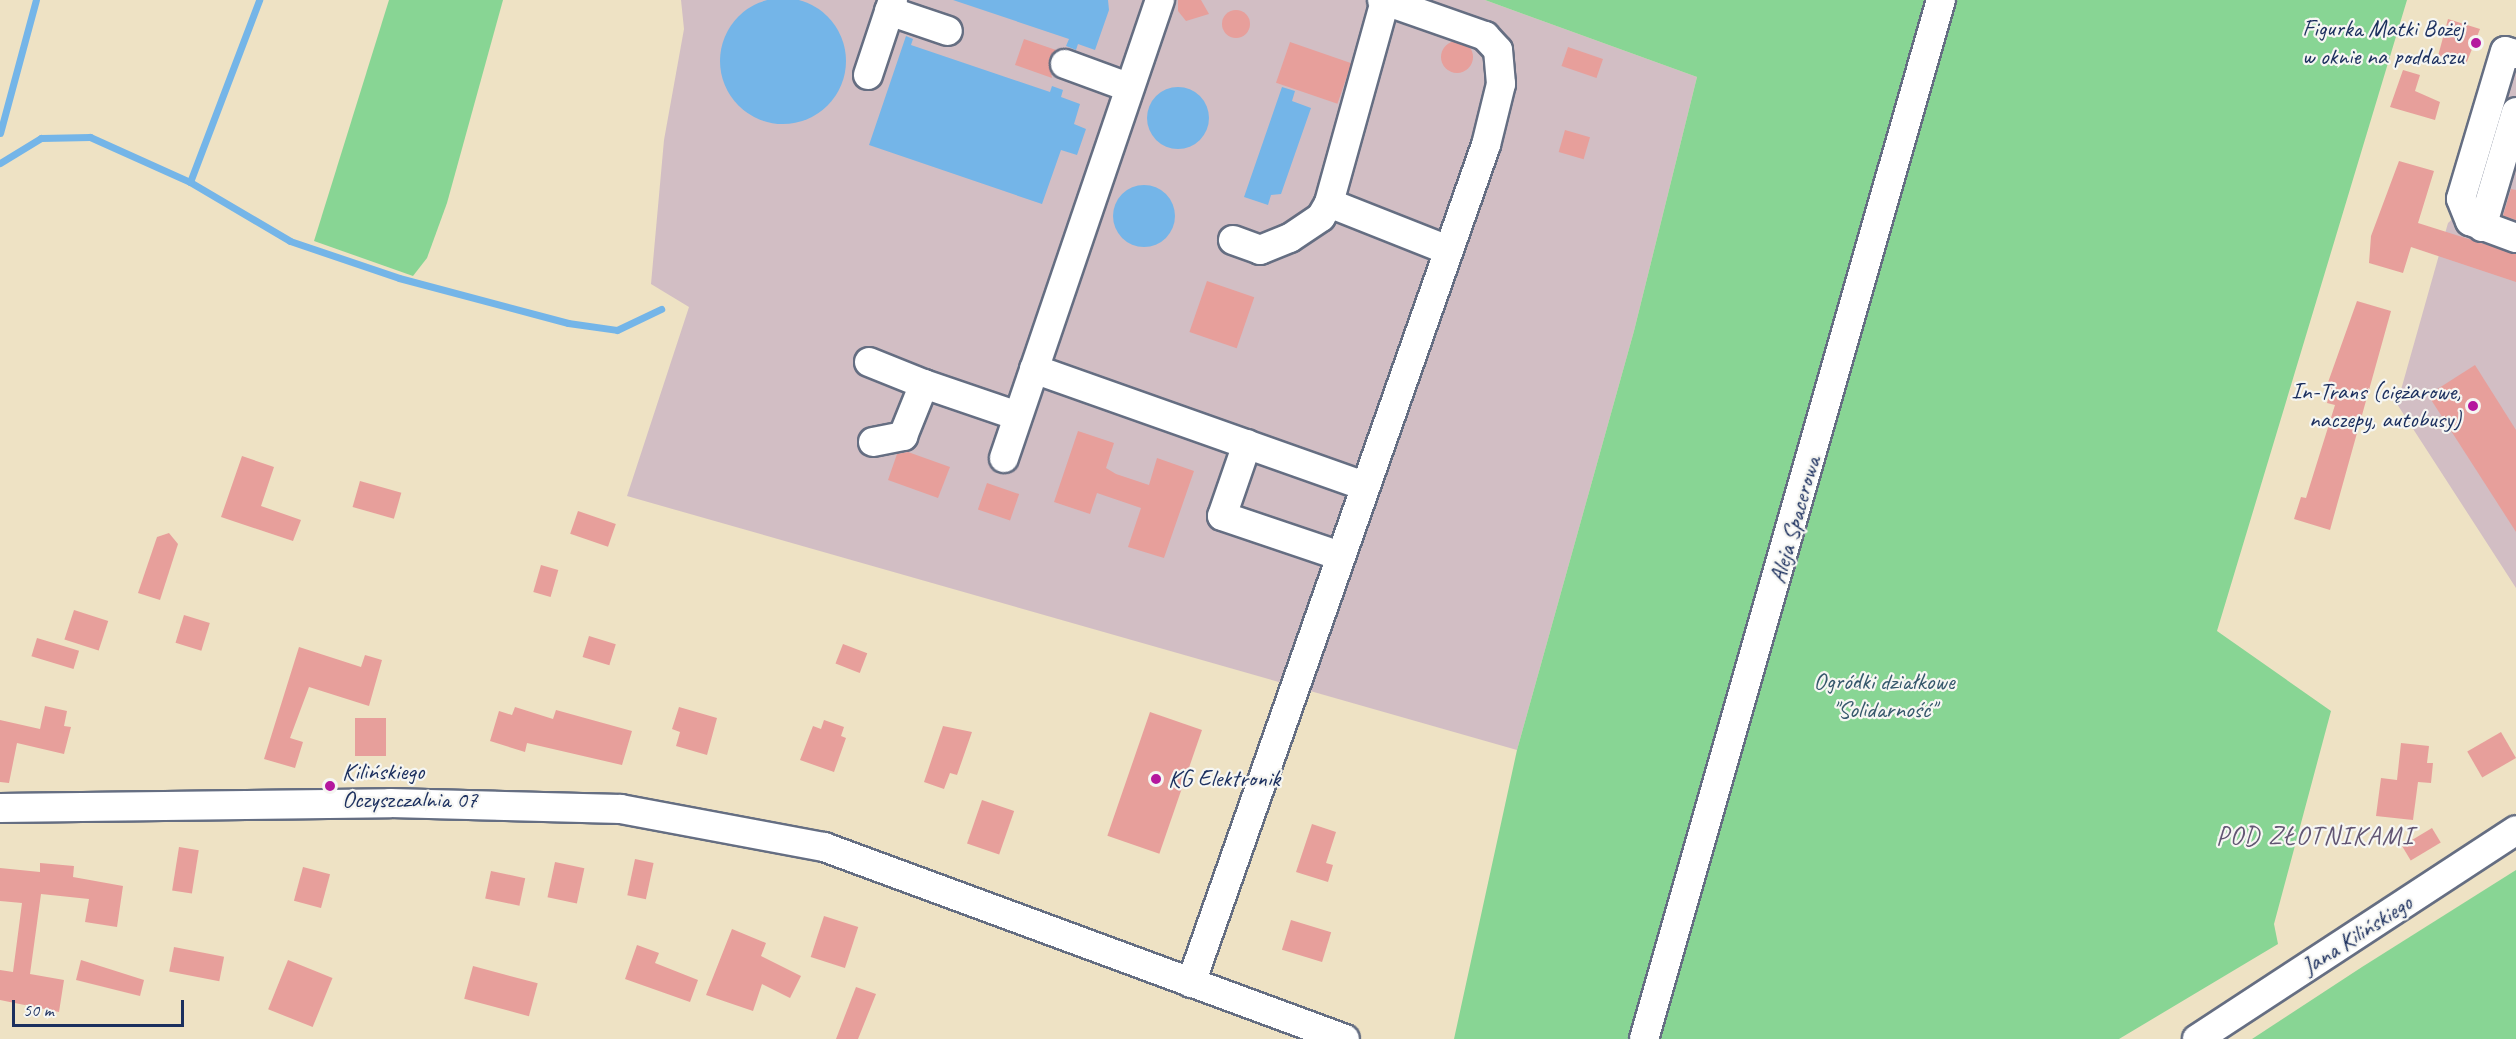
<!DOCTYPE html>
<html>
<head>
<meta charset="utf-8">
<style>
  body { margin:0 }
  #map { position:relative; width:2516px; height:1039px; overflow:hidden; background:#eee2c4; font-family:Caveat,sans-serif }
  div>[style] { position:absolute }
  .industrial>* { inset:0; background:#d2bec4 }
  .green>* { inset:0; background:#88d594 }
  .water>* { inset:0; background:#74b5e8 }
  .round { border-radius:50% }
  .stream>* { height:7px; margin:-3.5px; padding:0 3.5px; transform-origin:3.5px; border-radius:3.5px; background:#74b5e8 }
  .building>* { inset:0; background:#e79f9b; transform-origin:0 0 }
  .roads { filter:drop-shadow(2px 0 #656e82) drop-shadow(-2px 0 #656e82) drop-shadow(0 2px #656e82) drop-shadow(0 -2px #656e82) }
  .minor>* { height:28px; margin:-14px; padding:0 14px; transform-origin:14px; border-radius:14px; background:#fff }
  .dots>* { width:16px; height:16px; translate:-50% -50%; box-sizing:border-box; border:3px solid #f6f6f2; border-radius:50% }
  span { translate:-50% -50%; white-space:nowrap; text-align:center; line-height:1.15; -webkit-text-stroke:4.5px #f6f6f2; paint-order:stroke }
  .poi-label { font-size:24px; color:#1b2f5e }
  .right { translate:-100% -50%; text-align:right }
  .left { translate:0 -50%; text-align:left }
  .street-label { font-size:24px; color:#1b2f5e }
  .park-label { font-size:24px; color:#36586c }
  .neighbourhood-label { font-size:26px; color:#625673; letter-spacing:1.5px }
  .scale { position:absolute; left:12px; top:1000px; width:172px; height:27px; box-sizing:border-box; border:3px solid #1b2f5e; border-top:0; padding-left:8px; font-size:18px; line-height:21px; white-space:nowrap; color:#1b2f5e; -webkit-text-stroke:4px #f6f6f2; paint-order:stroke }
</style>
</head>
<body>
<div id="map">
  <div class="industrial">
    <i style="clip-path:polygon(681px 0,1485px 0,1697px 77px,1634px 331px,1517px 750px,627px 496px,689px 307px,651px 284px,664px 140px,684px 29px)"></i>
    <i style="clip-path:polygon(2516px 71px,2516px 588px,2397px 404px,2448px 223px,2471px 202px,2510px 74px)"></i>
  </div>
  <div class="green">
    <i style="clip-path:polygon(389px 0,503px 0,447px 203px,427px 258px,413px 276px,314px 241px)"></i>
    <i style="clip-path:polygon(1485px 0,2407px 0,2217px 631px,2331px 711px,2274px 924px,2278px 944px,2119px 1039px,1454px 1039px,1517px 750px,1634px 331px,1697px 77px)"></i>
    <i style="clip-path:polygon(2516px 870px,2516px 1039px,2252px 1039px,2362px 967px)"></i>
  </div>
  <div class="water">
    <i class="round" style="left:720px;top:-2px;width:126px;height:126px"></i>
    <i style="clip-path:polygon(953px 0,1108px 0,1109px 10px,1095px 50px,1078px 44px,1076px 50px,1066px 46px,1069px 39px)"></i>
    <i style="clip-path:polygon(906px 36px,913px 39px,911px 45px,1050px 92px,1052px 86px,1063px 90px,1061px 97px,1080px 104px,1074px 124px,1086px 129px,1077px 155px,1061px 150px,1042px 204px,869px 145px)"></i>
    <i class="round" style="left:1147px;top:87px;width:62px;height:62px"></i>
    <i style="clip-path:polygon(1282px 87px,1295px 91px,1292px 101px,1311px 108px,1281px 194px,1271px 195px,1268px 205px,1244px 197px)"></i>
    <i class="round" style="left:1113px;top:185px;width:62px;height:62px"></i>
  </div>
  <div class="stream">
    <i style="left:0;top:133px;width:138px;rotate:-74.9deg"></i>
    <i style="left:0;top:163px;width:48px;rotate:-31.4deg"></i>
    <i style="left:41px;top:138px;width:49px;rotate:-1.2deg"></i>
    <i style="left:90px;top:137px;width:110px;rotate:24.2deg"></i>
    <i style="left:190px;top:182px;width:116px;rotate:30.5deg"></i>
    <i style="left:290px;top:241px;width:115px;rotate:18.7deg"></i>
    <i style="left:399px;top:278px;width:175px;rotate:14.9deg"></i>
    <i style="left:568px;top:323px;width:49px;rotate:8.1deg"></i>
    <i style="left:617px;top:330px;width:49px;rotate:-25.5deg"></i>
    <i style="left:190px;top:182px;width:195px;rotate:-69.2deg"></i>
  </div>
  <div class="building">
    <i style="clip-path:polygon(1178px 0,1201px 0,1209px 14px,1186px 21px,1178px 11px)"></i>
    <i class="round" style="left:1222px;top:10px;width:28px;height:28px"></i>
    <i style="clip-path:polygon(2448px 19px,2480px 29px,2466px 64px,2438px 56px)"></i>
    <i style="clip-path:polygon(1024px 39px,1056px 50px,1049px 59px,1052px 78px,1015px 65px)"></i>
    <i class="round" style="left:1441px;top:41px;width:32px;height:32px"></i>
    <i style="left:1290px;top:42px;width:65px;height:43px;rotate:19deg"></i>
    <i style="left:1568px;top:47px;width:37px;height:20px;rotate:19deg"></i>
    <i style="clip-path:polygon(2403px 70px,2420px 75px,2415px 91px,2440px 102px,2435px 120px,2390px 107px)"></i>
    <i style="left:1565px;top:130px;width:26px;height:23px;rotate:16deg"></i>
    <i style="clip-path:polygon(2399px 161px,2434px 171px,2418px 223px,2516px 254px,2516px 282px,2411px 247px,2403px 273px,2369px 263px,2371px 236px)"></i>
    <i style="clip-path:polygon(2511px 189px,2516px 190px,2516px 220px,2503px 216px)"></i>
    <i style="left:1207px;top:281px;width:50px;height:54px;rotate:19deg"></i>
    <i style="clip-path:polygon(2357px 301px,2391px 311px,2330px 530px,2294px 519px,2301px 497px,2306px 498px,2335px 405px,2327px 403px,2331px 389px,2326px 388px)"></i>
    <i style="clip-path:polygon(2475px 365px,2516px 430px,2516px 532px,2428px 395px)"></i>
    <i style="clip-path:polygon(1078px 431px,1114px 443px,1106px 468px,1116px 474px,1149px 485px,1157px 458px,1194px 471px,1164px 558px,1128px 547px,1141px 508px,1097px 493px,1090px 514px,1054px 502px)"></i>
    <i style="clip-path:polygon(908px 452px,950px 467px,938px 498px,888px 480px,897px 454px)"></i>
    <i style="clip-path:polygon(242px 456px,274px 467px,261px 506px,301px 520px,293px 541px,221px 517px)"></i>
    <i style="left:360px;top:481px;width:43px;height:27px;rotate:16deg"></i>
    <i style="left:987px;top:483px;width:34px;height:28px;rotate:19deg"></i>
    <i style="left:578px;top:511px;width:40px;height:24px;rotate:19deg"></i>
    <i style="clip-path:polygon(169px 533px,178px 544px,160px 600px,138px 593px,157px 537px)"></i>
    <i style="left:541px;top:565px;width:18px;height:28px;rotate:16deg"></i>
    <i style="left:74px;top:610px;width:36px;height:31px;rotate:18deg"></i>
    <i style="left:184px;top:615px;width:27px;height:29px;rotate:17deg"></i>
    <i style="left:589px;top:636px;width:28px;height:22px;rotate:17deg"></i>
    <i style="left:37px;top:638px;width:44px;height:19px;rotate:17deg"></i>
    <i style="left:843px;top:644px;width:26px;height:21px;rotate:21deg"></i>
    <i style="clip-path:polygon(299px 647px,361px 667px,365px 655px,382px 660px,369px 706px,309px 687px,290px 738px,303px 742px,295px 768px,264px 759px)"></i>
    <i style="clip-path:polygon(45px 706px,67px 711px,64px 726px,71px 727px,64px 754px,17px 743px,9px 783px,0 782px,0 720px,40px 729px)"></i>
    <i style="clip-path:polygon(515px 707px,553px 719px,556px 710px,632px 731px,622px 765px,527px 743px,525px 752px,490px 741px,499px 711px,512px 715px)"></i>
    <i style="clip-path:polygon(679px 707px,717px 718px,707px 755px,676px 746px,680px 732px,672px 729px)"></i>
    <i style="left:1150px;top:712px;width:55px;height:131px;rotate:19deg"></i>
    <i style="left:355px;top:718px;width:31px;height:38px"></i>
    <i style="clip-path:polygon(824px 720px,844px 727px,841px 736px,846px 738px,834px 772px,800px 760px,813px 726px,821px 729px)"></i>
    <i style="clip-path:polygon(943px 726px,972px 732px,957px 775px,950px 773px,944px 789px,924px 782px)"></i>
    <i style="left:2501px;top:732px;width:30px;height:39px;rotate:60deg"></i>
    <i style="clip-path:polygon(2401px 743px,2429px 746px,2427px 763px,2433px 763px,2431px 783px,2418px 782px,2413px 820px,2376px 816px,2381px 778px,2397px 780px)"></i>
    <i style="left:982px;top:800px;width:34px;height:46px;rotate:19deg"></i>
    <i style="clip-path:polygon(1312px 824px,1336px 832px,1326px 863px,1333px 865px,1328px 882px,1296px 872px)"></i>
    <i style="left:2432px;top:828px;width:17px;height:35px;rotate:59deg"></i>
    <i style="left:179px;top:847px;width:20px;height:44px;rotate:9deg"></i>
    <i style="left:635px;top:859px;width:19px;height:37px;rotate:12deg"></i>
    <i style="left:555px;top:862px;width:30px;height:36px;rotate:12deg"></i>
    <i style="clip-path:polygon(40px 863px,74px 866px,73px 877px,123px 886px,117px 927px,85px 922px,89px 899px,41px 894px,30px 974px,64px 980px,59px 1012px,0 1000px,0 970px,13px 972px,22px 903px,0 901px,0 868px,40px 872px)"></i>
    <i style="left:303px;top:867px;width:28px;height:35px;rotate:15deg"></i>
    <i style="left:491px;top:871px;width:35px;height:28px;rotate:12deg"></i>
    <i style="left:824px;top:916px;width:36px;height:43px;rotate:18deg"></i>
    <i style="left:1291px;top:920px;width:42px;height:31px;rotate:17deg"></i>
    <i style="clip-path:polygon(732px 929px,766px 943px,761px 956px,801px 976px,790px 998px,762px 984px,753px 1011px,706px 995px)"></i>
    <i style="clip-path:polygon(637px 945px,659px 953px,655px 963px,698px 980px,690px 1002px,625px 979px)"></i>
    <i style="left:174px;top:947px;width:51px;height:25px;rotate:11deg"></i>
    <i style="clip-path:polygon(81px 960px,144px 980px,140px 996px,76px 980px)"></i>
    <i style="left:288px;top:960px;width:48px;height:53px;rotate:22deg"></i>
    <i style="left:473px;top:966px;width:67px;height:34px;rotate:15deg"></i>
    <i style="clip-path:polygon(856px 987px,876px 994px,858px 1039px,836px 1039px)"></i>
  </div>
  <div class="roads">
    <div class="minor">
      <i style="left:1385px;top:1px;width:210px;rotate:105.5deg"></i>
      <i style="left:1329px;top:203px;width:128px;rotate:21.6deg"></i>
      <i style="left:889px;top:11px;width:62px;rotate:18.7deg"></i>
      <i style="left:2516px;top:54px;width:11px;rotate:-165deg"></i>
      <i style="left:2505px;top:51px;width:154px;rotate:106.6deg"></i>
      <i style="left:2461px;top:199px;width:24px;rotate:68deg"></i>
      <i style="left:2470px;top:221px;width:49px;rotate:20.3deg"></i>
      <i style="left:1065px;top:64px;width:67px;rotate:20.1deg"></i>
      <i style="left:868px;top:75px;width:79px;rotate:-71.6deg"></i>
      <i style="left:2482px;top:227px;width:120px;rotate:-73.5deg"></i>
      <i style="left:1233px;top:240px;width:29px;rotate:20deg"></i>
      <i style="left:1260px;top:250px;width:32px;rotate:-22deg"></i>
      <i style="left:1290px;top:238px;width:37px;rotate:-34deg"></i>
      <i style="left:1321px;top:217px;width:16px;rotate:-60deg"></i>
      <i style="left:869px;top:362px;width:59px;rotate:21.8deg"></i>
      <i style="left:1034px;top:369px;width:351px;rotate:19.5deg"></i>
      <i style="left:873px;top:442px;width:31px;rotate:-11deg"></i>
      <i style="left:903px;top:436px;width:56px;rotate:-68deg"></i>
      <i style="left:924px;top:384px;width:99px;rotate:18.8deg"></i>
      <i style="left:1247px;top:444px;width:76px;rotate:109.1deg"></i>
      <i style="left:1222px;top:516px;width:125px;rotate:18.7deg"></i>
      <i style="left:1004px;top:458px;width:484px;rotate:-71.2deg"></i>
      <i style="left:0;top:808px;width:390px;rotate:-0.7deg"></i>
      <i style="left:390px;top:803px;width:231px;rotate:1.5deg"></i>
      <i style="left:621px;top:809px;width:207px;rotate:10.6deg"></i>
      <i style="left:824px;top:847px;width:555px;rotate:20.23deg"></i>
      <i style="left:1191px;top:983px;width:888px;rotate:-70.61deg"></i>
      <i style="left:1486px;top:145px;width:63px;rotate:-76.2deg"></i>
      <i style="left:1501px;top:84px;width:34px;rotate:-95deg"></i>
      <i style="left:1498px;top:50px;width:19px;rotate:-133deg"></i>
      <i style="left:1485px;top:36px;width:109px;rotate:-160.7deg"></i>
      <i style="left:1644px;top:1039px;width:1081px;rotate:-74.05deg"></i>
      <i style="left:2197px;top:1039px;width:381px;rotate:-33.2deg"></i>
    </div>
  </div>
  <div class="dots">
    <i style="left:2476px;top:43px;background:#b5179e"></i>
    <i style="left:2473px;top:406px;background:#b5179e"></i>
    <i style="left:1156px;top:779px;background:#b5179e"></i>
    <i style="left:330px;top:786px;background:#b5179e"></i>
  </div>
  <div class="poi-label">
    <span class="right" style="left:2464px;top:43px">Figurka Matki Bożej<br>w oknie na poddaszu</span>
    <span class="right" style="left:2461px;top:406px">In-Trans (ciężarowe,<br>naczepy, autobusy)</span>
    <span class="left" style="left:342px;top:786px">Kilińskiego<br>Oczyszczalnia 07</span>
    <span class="left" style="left:1168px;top:779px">KG Elektronik</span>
  </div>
  <div class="street-label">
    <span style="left:1795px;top:520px;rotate:-74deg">Aleja Spacerowa</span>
    <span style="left:2357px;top:935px;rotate:-33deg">Jana Kilińskiego</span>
  </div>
  <div class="park-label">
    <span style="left:1884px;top:696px">Ogródki działkowe<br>"Solidarność"</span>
  </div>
  <div class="neighbourhood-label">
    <span style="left:2315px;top:836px">POD ZŁOTNIKAMI</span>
  </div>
  <div class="scale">50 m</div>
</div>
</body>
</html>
